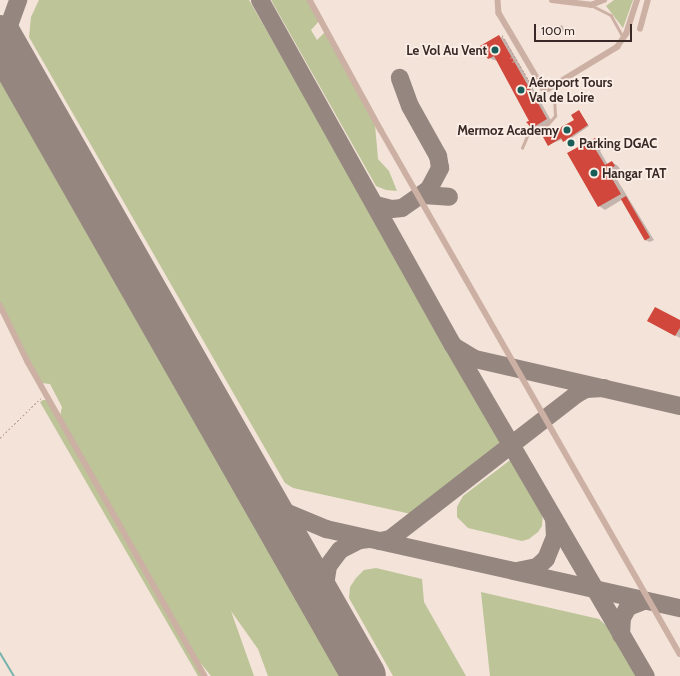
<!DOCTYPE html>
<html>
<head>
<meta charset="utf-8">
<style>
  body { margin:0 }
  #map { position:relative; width:680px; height:676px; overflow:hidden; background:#f4e3d9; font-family:Cabin,sans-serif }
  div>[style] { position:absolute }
  .green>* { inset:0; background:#bcc498 }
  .shadow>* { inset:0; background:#0003; transform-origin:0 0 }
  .stream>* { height:2px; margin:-1px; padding:0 1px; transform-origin:1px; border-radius:1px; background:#76b3ac }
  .taxiway>* { height:18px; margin:-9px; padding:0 9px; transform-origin:9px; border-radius:9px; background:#968680 }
  .runway>* { height:44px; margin:-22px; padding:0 22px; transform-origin:22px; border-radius:22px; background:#968680 }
  .building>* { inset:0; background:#d1473b; transform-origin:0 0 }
  .path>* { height:1px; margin-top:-0.5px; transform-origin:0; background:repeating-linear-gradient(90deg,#b99a8e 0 2px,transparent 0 4px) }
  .service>* { height:2.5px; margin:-1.25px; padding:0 1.25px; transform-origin:1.25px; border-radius:1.25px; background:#cdb0a4 }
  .minor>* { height:5.5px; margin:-2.75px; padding:0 2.75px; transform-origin:2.75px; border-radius:2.75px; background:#cdb0a4 }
  .dots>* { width:11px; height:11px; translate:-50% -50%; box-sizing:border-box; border:2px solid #fbeee6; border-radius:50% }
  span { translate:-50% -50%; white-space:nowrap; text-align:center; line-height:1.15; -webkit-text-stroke:3.5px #fbeee6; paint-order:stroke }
  .poi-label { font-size:13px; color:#382926; font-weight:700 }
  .right { translate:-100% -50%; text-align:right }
  .left { translate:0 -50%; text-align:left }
  .scale { position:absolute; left:534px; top:24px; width:98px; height:18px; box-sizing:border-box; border:2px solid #382926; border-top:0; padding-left:5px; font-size:12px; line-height:14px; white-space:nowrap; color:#382926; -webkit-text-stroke:3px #fbeee6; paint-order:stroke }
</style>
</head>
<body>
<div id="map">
  <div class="green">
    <i style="clip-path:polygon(39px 0,249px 0,505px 443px,503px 447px,411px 514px,293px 488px,285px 483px,29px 37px,31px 17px)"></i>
    <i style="clip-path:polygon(271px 0,309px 0,320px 20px,311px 30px,317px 40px,326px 31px,374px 113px,378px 159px,389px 171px,397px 191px,386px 190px,376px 186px)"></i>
    <i style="clip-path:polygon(614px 0,633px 0,623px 28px,606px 6px)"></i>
    <i style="clip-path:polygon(0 77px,342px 676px,268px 676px,258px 649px,231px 611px,254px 676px,211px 676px,199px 661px,60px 416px,62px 407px,50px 384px,41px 383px,0 302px)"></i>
    <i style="clip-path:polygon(43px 400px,47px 400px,204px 676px,198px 676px,40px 402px)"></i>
    <i style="clip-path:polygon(513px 458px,543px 510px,542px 526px,538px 532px,529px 539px,522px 541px,468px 528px,457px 517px,457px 507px,463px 496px)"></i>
    <i style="clip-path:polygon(376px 568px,422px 579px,424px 602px,466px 676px,393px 676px,349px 598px,350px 587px,356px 578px,364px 570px)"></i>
    <i style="clip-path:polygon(481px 592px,599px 619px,611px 630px,637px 676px,490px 676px)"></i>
  </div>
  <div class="shadow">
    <i style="left:562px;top:25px;width:6px;height:6px;rotate:59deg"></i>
    <i style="clip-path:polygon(499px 36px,505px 39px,552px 122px,539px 131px,529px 126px,528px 123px,530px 121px,497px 61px,489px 58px)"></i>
    <i style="clip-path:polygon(579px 111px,589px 126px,566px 142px,563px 139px,548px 145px,575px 120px)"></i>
    <i style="clip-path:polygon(595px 139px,604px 148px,600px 151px,608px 165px,612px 162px,618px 166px,620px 169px,613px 173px,654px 240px,650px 242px,645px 240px,623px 199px,605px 210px,599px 206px,568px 153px)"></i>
    <i style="clip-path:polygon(648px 321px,680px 322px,680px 338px)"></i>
  </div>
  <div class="stream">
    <i style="left:0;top:653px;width:27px;rotate:59deg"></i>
  </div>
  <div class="taxiway">
    <i style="left:260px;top:0;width:395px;rotate:60.8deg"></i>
    <i style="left:453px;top:345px;width:383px;rotate:59.8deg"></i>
    <i style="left:9px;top:53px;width:22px;rotate:-95deg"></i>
    <i style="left:7px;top:31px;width:33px;rotate:-70deg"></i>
    <i style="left:423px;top:195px;width:26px;rotate:4deg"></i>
    <i style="left:376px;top:205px;width:16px;rotate:14deg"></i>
    <i style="left:392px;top:209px;width:10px;rotate:-6deg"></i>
    <i style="left:402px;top:208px;width:33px;rotate:-35deg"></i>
    <i style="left:429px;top:189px;width:24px;rotate:-62deg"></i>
    <i style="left:440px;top:168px;width:12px;rotate:-99deg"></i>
    <i style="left:438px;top:156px;width:57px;rotate:-119.2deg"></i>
    <i style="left:410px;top:106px;width:30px;rotate:-110deg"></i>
    <i style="left:455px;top:347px;width:23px;rotate:31deg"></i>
    <i style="left:475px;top:359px;width:210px;rotate:12.9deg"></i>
    <i style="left:262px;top:497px;width:25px;rotate:34deg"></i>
    <i style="left:283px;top:511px;width:47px;rotate:22.7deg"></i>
    <i style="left:326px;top:529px;width:363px;rotate:12.6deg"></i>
    <i style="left:380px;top:541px;width:10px;rotate:-11deg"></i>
    <i style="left:390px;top:539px;width:237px;rotate:-37.8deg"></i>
    <i style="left:577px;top:394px;width:10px;rotate:-29deg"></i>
    <i style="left:586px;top:389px;width:18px;rotate:-3deg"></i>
    <i style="left:517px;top:571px;width:20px;rotate:-11deg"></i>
    <i style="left:537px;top:567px;width:12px;rotate:-42deg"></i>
    <i style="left:546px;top:559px;width:24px;rotate:-68deg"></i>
    <i style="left:555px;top:537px;width:17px;rotate:-93deg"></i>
    <i style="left:331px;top:619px;width:35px;rotate:-100deg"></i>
    <i style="left:325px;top:585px;width:19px;rotate:-81deg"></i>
    <i style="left:328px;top:566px;width:20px;rotate:-53deg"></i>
    <i style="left:340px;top:550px;width:22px;rotate:-27deg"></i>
    <i style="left:360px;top:540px;width:9px;rotate:-6deg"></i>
    <i style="left:621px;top:635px;width:17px;rotate:-87deg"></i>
    <i style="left:622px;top:618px;width:13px;rotate:-61deg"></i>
    <i style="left:628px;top:607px;width:17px;rotate:-21deg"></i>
  </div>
  <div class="runway">
    <i style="left:0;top:37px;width:735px;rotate:60.33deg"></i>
  </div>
  <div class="building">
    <i style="clip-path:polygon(499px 35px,547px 119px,532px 128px,526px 122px,529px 121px,494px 56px,488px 59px,480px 46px)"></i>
    <i style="clip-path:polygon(579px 110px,588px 125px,563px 142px,561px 138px,548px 146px,543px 137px,574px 120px,571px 115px)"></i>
    <i style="clip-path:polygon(595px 138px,599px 144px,594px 147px,605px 165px,612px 161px,615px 166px,607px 170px,621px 194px,598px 207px,567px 153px)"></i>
    <i style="left:626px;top:196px;width:48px;height:6px;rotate:60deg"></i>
    <i style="clip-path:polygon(655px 307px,680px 320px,680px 328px,675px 336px,647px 321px)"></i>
  </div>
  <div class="path">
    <i style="left:502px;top:35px;width:59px;rotate:59.5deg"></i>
    <i style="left:510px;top:58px;width:4px;rotate:-27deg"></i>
    <i style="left:512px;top:62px;width:4px;rotate:-27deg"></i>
    <i style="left:0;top:438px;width:57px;rotate:-44.3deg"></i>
  </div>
  <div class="service">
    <i style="left:593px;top:6px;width:20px;rotate:27deg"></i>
    <i style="left:611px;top:15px;width:25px;rotate:61deg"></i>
    <i style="left:522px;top:148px;width:13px;rotate:-67deg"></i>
    <i style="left:527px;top:136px;width:24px;rotate:-30deg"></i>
    <i style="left:548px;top:124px;width:11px;rotate:-49deg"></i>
    <i style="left:555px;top:116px;width:21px;rotate:-93deg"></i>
    <i style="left:554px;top:95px;width:12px;rotate:-70deg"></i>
  </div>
  <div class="minor">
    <i style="left:310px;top:0;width:148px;rotate:61.4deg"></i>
    <i style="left:381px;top:130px;width:603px;rotate:60.29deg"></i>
    <i style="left:498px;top:0;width:13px;rotate:86deg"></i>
    <i style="left:499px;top:13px;width:87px;rotate:59.6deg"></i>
    <i style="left:543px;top:88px;width:5px;rotate:11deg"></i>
    <i style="left:548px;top:89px;width:81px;rotate:-31.3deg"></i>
    <i style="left:617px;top:47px;width:16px;rotate:-55deg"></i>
    <i style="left:626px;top:34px;width:36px;rotate:-72deg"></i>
    <i style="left:552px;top:0;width:39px;rotate:7deg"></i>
    <i style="left:591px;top:5px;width:14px;rotate:-21deg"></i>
    <i style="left:640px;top:29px;width:30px;rotate:-75deg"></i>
    <i style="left:0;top:305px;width:64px;rotate:63.8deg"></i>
    <i style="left:28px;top:362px;width:360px;rotate:60.6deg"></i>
  </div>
  <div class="dots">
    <i style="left:495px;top:50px;background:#185d57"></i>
    <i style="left:521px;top:90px;background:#185d57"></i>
    <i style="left:567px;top:130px;background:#185d57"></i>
    <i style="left:571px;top:143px;background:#185d57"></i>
    <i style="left:594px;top:173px;background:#185d57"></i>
  </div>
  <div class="poi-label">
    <span class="right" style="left:487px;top:50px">Le Vol Au Vent</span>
    <span class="left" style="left:529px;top:90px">Aéroport Tours<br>Val de Loire</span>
    <span class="right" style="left:559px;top:130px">Mermoz Academy</span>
    <span class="left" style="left:579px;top:143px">Parking DGAC</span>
    <span class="left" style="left:602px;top:173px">Hangar TAT</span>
  </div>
  <div class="scale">100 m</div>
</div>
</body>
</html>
